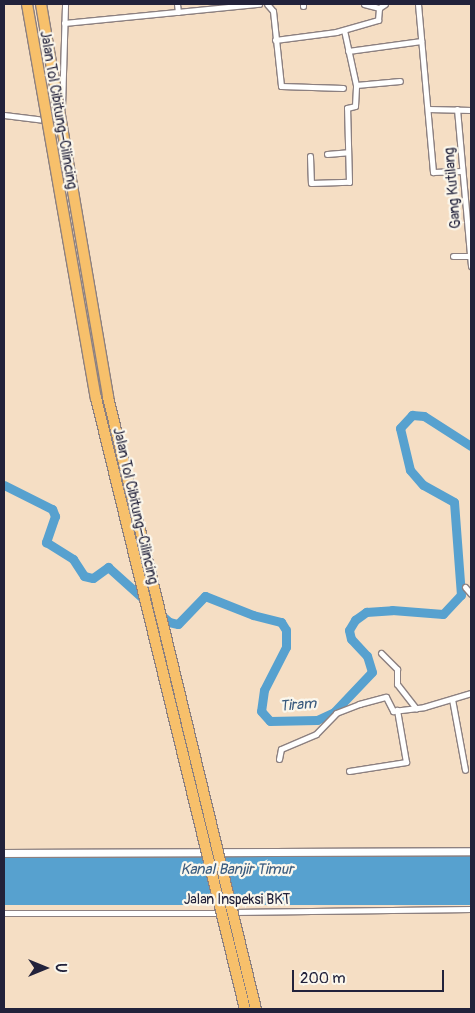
<!DOCTYPE html>
<html>
<head>
<meta charset="utf-8">
<style>
  body { margin:0 }
  #map { position:relative; width:475px; height:1013px; overflow:hidden; background:#f5dec4; font-family:Pangolin,sans-serif }
  div>[style] { position:absolute }
  .water>* { inset:0; background:#57a1cf; transform-origin:0 0 }
  .river>* { height:9px; margin:-4.5px; padding:0 4.5px; transform-origin:4.5px; border-radius:4.5px; background:#57a1cf }
  .roads { filter:drop-shadow(1px 0 #8c8080) drop-shadow(-1px 0 #8c8080) drop-shadow(0 1px #8c8080) drop-shadow(0 -1px #8c8080) }
  .minor>* { height:5px; margin:-2.5px; padding:0 2.5px; transform-origin:2.5px; border-radius:2.5px; background:#fff }
  .tertiary>* { height:7px; margin:-3.5px; padding:0 3.5px; transform-origin:3.5px; border-radius:3.5px; background:#fff }
  .bridges { filter:drop-shadow(1px 0 #8c8080) drop-shadow(-1px 0 #8c8080) drop-shadow(0 1px #8c8080) drop-shadow(0 -1px #8c8080) }
  .motorway-bridge>* { height:10px; margin:-5px; padding:0 5px; transform-origin:5px; border-radius:5px; background:#f7c06b }
  span { translate:-50% -50%; white-space:nowrap; text-align:center; line-height:1.15; -webkit-text-stroke:4.5px #fbf7ec; paint-order:stroke }
  .street-label { font-size:14px; color:#22223b }
  .water-label { font-size:15px; color:#3a5b7e; font-style:italic }
  .frame { position:absolute; inset:0; border:5px solid #22223b; pointer-events:none }
  .north { position:absolute; left:20px; top:943px; width:50px; height:50px; -webkit-text-stroke:4px #fbf7ec; paint-order:stroke; rotate:90deg; font-size:14px; font-weight:700; line-height:20px; text-align:center; color:#22223b }
  .north::after { content:''; display:block; margin:auto; width:18px; height:22px; background:#22223b; clip-path:polygon(50% 0,100% 100%,50% 72%,0 100%) }
  .scale { position:absolute; left:292px; top:970px; width:152px; height:22px; box-sizing:border-box; border:2px solid #22223b; border-top:0; padding-left:6px; font-size:15px; line-height:18px; white-space:nowrap; color:#22223b; -webkit-text-stroke:4px #fbf7ec; paint-order:stroke }
</style>
</head>
<body>
<div id="map">
  <div class="water">
    <i style="left:471px;top:854px;width:51px;height:467px;rotate:90deg"></i>
  </div>
  <div class="river">
    <i style="left:4px;top:485px;width:54px;rotate:26.6deg"></i>
    <i style="left:52px;top:509px;width:8px;rotate:67deg"></i>
    <i style="left:55px;top:516px;width:28px;rotate:109deg"></i>
    <i style="left:46px;top:542px;width:32px;rotate:32deg"></i>
    <i style="left:73px;top:559px;width:20px;rotate:57deg"></i>
    <i style="left:84px;top:576px;width:9px;rotate:13deg"></i>
    <i style="left:93px;top:578px;width:19px;rotate:-36deg"></i>
    <i style="left:108px;top:567px;width:82px;rotate:42deg"></i>
    <i style="left:169px;top:622px;width:9px;rotate:13deg"></i>
    <i style="left:178px;top:624px;width:39px;rotate:-46deg"></i>
    <i style="left:205px;top:596px;width:52px;rotate:21.6deg"></i>
    <i style="left:253px;top:615px;width:29px;rotate:14deg"></i>
    <i style="left:281px;top:622px;width:9px;rotate:58deg"></i>
    <i style="left:286px;top:630px;width:17px;rotate:90deg"></i>
    <i style="left:286px;top:647px;width:48px;rotate:117.1deg"></i>
    <i style="left:264px;top:690px;width:21px;rotate:98deg"></i>
    <i style="left:261px;top:711px;width:13px;rotate:48deg"></i>
    <i style="left:270px;top:721px;width:47px;rotate:-1.2deg"></i>
    <i style="left:317px;top:720px;width:19px;rotate:-25deg"></i>
    <i style="left:334px;top:712px;width:55px;rotate:-46.5deg"></i>
    <i style="left:372px;top:672px;width:17px;rotate:-107deg"></i>
    <i style="left:367px;top:656px;width:23px;rotate:-133deg"></i>
    <i style="left:351px;top:639px;width:9px;rotate:-103deg"></i>
    <i style="left:349px;top:630px;width:12px;rotate:-59deg"></i>
    <i style="left:355px;top:620px;width:14px;rotate:-36deg"></i>
    <i style="left:366px;top:612px;width:26px;rotate:-4deg"></i>
    <i style="left:392px;top:610px;width:51px;rotate:4.5deg"></i>
    <i style="left:443px;top:614px;width:26px;rotate:-47deg"></i>
    <i style="left:461px;top:595px;width:93px;rotate:-94.3deg"></i>
    <i style="left:454px;top:502px;width:35px;rotate:-151deg"></i>
    <i style="left:423px;top:485px;width:20px;rotate:-131deg"></i>
    <i style="left:410px;top:470px;width:43px;rotate:-103.4deg"></i>
    <i style="left:400px;top:428px;width:18px;rotate:-47deg"></i>
    <i style="left:412px;top:415px;width:12px;rotate:5deg"></i>
    <i style="left:424px;top:416px;width:56px;rotate:32.6deg"></i>
  </div>
  <div class="roads">
    <div class="minor">
      <i style="left:177px;top:4px;width:8px;rotate:83deg"></i>
      <i style="left:267px;top:4px;width:9px;rotate:49deg"></i>
      <i style="left:273px;top:11px;width:75px;rotate:83.9deg"></i>
      <i style="left:281px;top:86px;width:62px;rotate:1.8deg"></i>
      <i style="left:303px;top:4px;width:2px;rotate:90deg"></i>
      <i style="left:364px;top:4px;width:16px;rotate:15deg"></i>
      <i style="left:418px;top:4px;width:169px;rotate:84.9deg"></i>
      <i style="left:433px;top:172px;width:29px;rotate:-2deg"></i>
      <i style="left:64px;top:23px;width:196px;rotate:-5.6deg"></i>
      <i style="left:344px;top:30px;width:56px;rotate:77.7deg"></i>
      <i style="left:356px;top:85px;width:44px;rotate:-5.2deg"></i>
      <i style="left:275px;top:40px;width:62px;rotate:-7.5deg"></i>
      <i style="left:336px;top:32px;width:44px;rotate:-15.9deg"></i>
      <i style="left:378px;top:20px;width:12px;rotate:-85deg"></i>
      <i style="left:379px;top:8px;width:7px;rotate:-34deg"></i>
      <i style="left:348px;top:51px;width:74px;rotate:-7.8deg"></i>
      <i style="left:62px;top:107px;width:103px;rotate:-88.3deg"></i>
      <i style="left:428px;top:109px;width:43px;rotate:1.3deg"></i>
      <i style="left:457px;top:109px;width:158px;rotate:84.9deg"></i>
      <i style="left:4px;top:115px;width:41px;rotate:7deg"></i>
      <i style="left:45px;top:120px;width:15px;rotate:-11deg"></i>
      <i style="left:327px;top:154px;width:21px;rotate:-5deg"></i>
      <i style="left:310px;top:156px;width:27px;rotate:88deg"></i>
      <i style="left:311px;top:183px;width:38px;rotate:-2deg"></i>
      <i style="left:349px;top:182px;width:74px;rotate:-91.5deg"></i>
      <i style="left:347px;top:108px;width:8px;rotate:-14deg"></i>
      <i style="left:355px;top:106px;width:21px;rotate:-87deg"></i>
      <i style="left:453px;top:256px;width:18px"></i>
      <i style="left:465px;top:587px;width:9px;rotate:49deg"></i>
      <i style="left:381px;top:653px;width:23px;rotate:45deg"></i>
      <i style="left:397px;top:669px;width:15px;rotate:90deg"></i>
      <i style="left:397px;top:684px;width:31px;rotate:52deg"></i>
      <i style="left:452px;top:699px;width:72px;rotate:79.6deg"></i>
      <i style="left:279px;top:759px;width:10px;rotate:-79deg"></i>
      <i style="left:281px;top:749px;width:38px;rotate:-23deg"></i>
      <i style="left:316px;top:734px;width:29px;rotate:-46deg"></i>
      <i style="left:336px;top:713px;width:25px;rotate:-21deg"></i>
      <i style="left:359px;top:704px;width:28px;rotate:-15deg"></i>
      <i style="left:386px;top:697px;width:16px;rotate:63deg"></i>
      <i style="left:393px;top:711px;width:31px;rotate:-7deg"></i>
      <i style="left:424px;top:707px;width:49px;rotate:-16.6deg"></i>
      <i style="left:349px;top:771px;width:58px;rotate:-9deg"></i>
      <i style="left:406px;top:762px;width:53px;rotate:-99.8deg"></i>
      <i style="left:232px;top:912px;width:239px;rotate:-0.7deg"></i>
      <i style="left:4px;top:913px;width:219px"></i>
    </div>
    <div class="tertiary">
      <i style="left:4px;top:853px;width:467px;rotate:-0.2deg"></i>
    </div>
  </div>
  <div class="bridges">
    <div class="motorway-bridge">
      <i style="left:27px;top:4px;width:400px;rotate:80.1deg"></i>
      <i style="left:96px;top:398px;width:629px;rotate:76.3deg"></i>
      <i style="left:41px;top:4px;width:399px;rotate:80.3deg"></i>
      <i style="left:108px;top:397px;width:630px;rotate:76.41deg"></i>
    </div>
  </div>
  <div class="street-label">
    <span style="left:58px;top:110px;rotate:80deg">Jalan Tol Cibitung–Cilincing</span>
    <span style="left:453px;top:188px;rotate:-95deg">Gang Kutilang</span>
    <span style="left:135px;top:506px;rotate:77deg">Jalan Tol Cibitung–Cilincing</span>
    <span style="left:237px;top:900px">Jalan Inspeksi BKT</span>
  </div>
  <div class="water-label">
    <span style="left:298px;top:705px;rotate:-5deg">Tiram</span>
    <span style="left:237px;top:870px">Kanal Banjir Timur</span>
  </div>
  <div class="frame"></div>
  <div class="north">U</div>
  <div class="scale">200 m</div>
</div>
</body>
</html>
